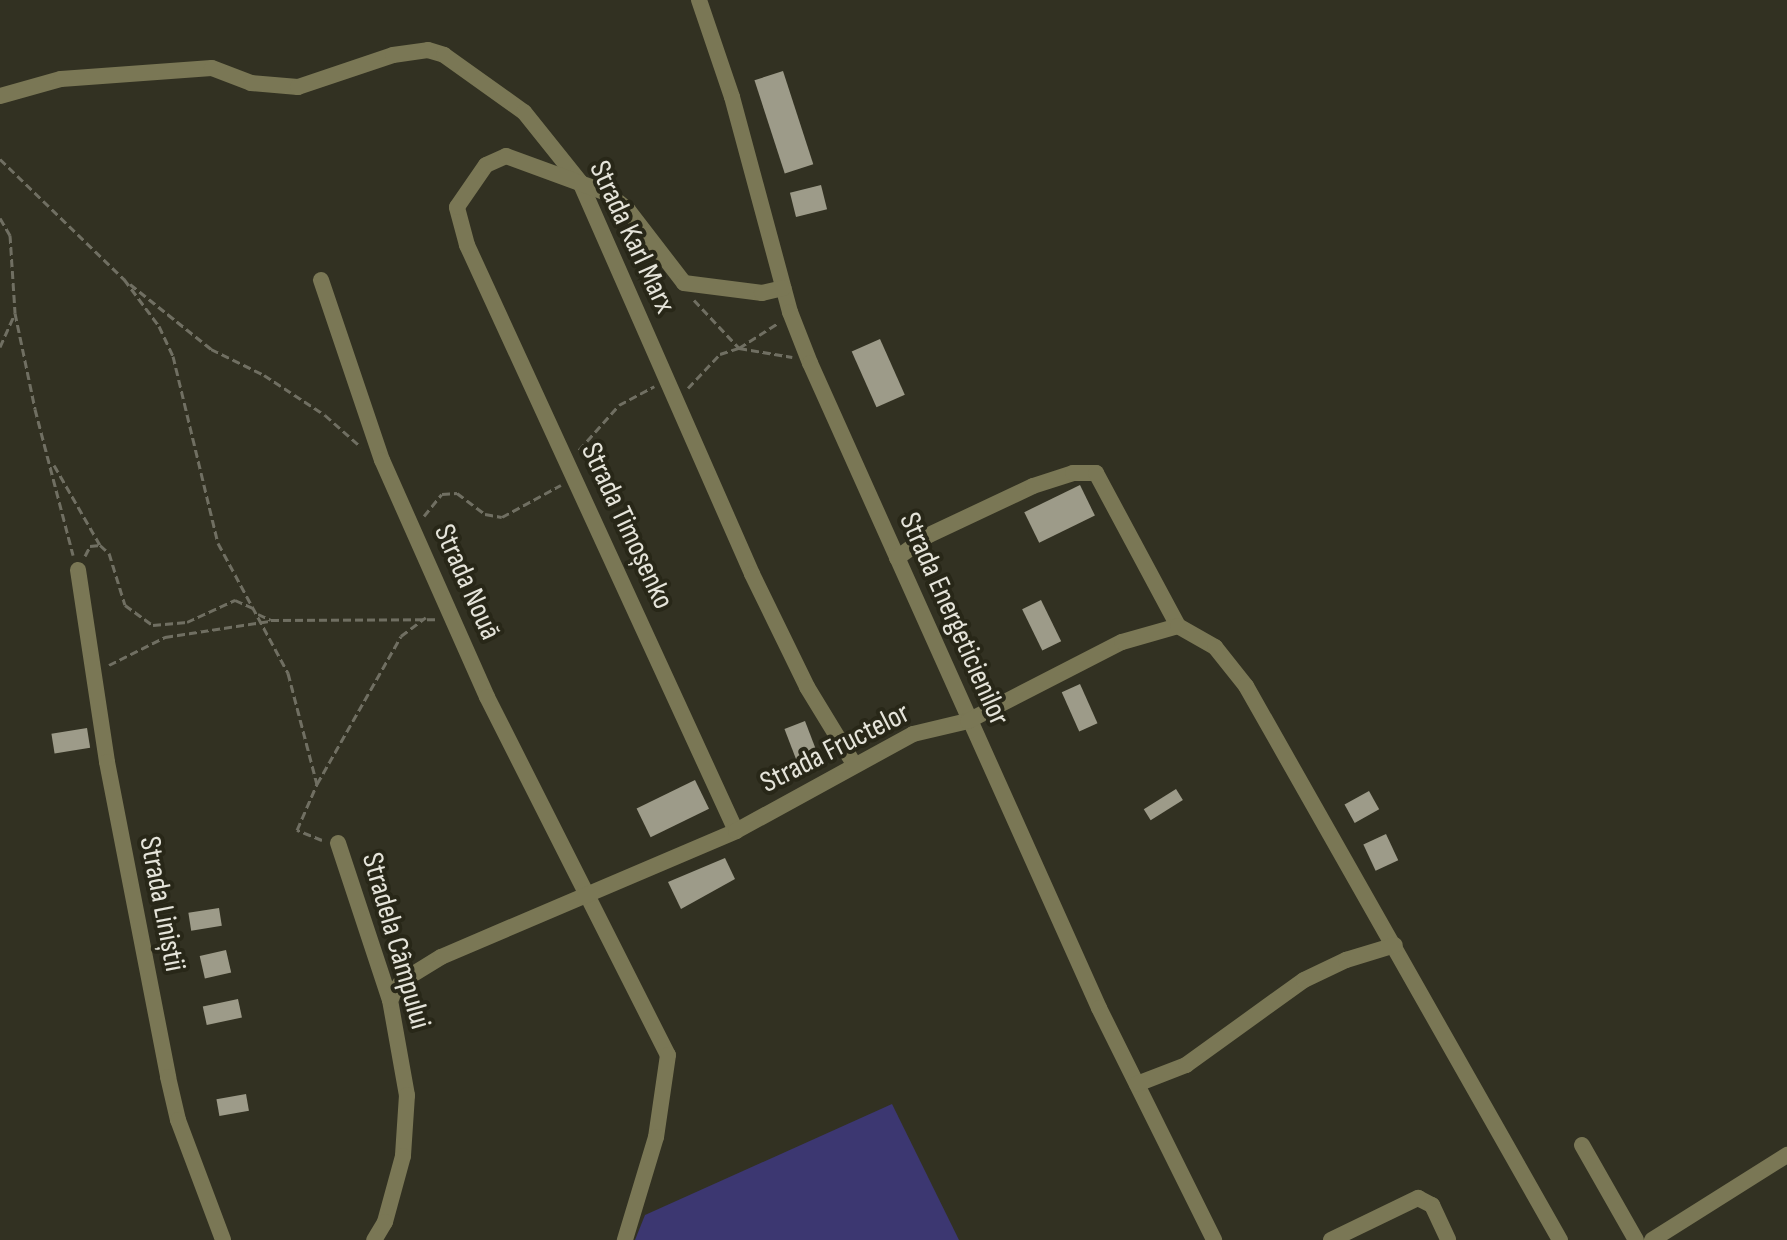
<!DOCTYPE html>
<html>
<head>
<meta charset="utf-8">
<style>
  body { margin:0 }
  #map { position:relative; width:1787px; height:1240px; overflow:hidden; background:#323122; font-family:"Sofia Sans Condensed",sans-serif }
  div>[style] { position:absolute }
  .green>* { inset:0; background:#3c3771 }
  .building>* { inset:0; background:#9d9b89; transform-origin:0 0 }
  .path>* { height:3px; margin-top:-1.5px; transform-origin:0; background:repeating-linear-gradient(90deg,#706f62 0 8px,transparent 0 12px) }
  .minor>* { height:16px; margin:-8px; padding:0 8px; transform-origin:8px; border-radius:8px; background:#7a7755 }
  span { translate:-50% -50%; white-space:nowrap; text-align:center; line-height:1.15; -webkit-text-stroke:8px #282718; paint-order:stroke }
  .street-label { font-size:30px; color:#e5e4da }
</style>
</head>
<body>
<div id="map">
  <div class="green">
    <i style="clip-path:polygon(892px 1104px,959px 1240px,635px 1240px,645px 1215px)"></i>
  </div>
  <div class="building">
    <i style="left:783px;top:71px;width:98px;height:30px;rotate:72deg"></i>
    <i style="left:821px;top:185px;width:25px;height:32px;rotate:76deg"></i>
    <i style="left:880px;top:339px;width:61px;height:31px;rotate:66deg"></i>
    <i style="left:1080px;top:485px;width:34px;height:62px;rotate:64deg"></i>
    <i style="left:1041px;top:600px;width:46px;height:21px;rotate:64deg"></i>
    <i style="left:1080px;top:684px;width:43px;height:20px;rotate:66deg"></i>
    <i style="left:805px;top:721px;width:39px;height:22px;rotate:69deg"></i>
    <i style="left:87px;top:728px;width:20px;height:36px;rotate:81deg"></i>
    <i style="left:695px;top:780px;width:32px;height:65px;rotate:64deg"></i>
    <i style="left:1176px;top:789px;width:13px;height:38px;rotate:58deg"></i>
    <i style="left:1369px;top:791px;width:21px;height:28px;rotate:61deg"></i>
    <i style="left:1386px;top:834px;width:29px;height:25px;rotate:65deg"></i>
    <i style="clip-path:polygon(725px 858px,735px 879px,681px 909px,668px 882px)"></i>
    <i style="left:219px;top:908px;width:18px;height:31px;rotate:81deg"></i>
    <i style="left:226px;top:950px;width:23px;height:27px;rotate:77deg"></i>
    <i style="left:238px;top:999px;width:19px;height:36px;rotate:78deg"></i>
    <i style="left:246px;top:1094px;width:17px;height:30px;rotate:80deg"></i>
  </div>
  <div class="path">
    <i style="left:0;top:159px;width:173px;rotate:44.1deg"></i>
    <i style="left:0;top:218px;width:20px;rotate:60deg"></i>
    <i style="left:10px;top:235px;width:78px;rotate:86.3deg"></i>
    <i style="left:15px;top:313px;width:98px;rotate:78.2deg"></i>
    <i style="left:35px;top:409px;width:151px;rotate:75.4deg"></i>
    <i style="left:124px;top:279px;width:59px;rotate:53.3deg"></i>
    <i style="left:159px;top:326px;width:33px;rotate:65deg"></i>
    <i style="left:173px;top:356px;width:192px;rotate:76.5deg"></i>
    <i style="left:218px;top:543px;width:148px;rotate:61.7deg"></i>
    <i style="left:288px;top:673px;width:115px;rotate:75.4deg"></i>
    <i style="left:130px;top:284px;width:104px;rotate:38.7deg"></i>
    <i style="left:211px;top:349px;width:59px;rotate:26.1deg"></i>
    <i style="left:264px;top:375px;width:73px;rotate:33.3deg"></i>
    <i style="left:325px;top:415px;width:48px;rotate:41.6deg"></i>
    <i style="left:694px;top:300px;width:66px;rotate:46.8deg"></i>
    <i style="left:739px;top:348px;width:46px;rotate:-32.7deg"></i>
    <i style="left:0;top:347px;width:37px;rotate:-66deg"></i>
    <i style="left:688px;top:388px;width:47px;rotate:-46.7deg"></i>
    <i style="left:720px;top:354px;width:20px;rotate:-18deg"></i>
    <i style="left:739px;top:348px;width:54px;rotate:9.6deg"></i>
    <i style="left:579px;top:450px;width:60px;rotate:-48.4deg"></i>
    <i style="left:619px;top:405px;width:40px;rotate:-28deg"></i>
    <i style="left:54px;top:465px;width:92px;rotate:60.1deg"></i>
    <i style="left:424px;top:516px;width:28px;rotate:-51deg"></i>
    <i style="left:442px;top:494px;width:15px;rotate:-4deg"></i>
    <i style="left:457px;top:493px;width:35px;rotate:37deg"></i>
    <i style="left:485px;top:514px;width:17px;rotate:10deg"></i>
    <i style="left:502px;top:517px;width:67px;rotate:-28.5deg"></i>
    <i style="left:85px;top:556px;width:11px;rotate:-63deg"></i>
    <i style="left:90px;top:546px;width:10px;rotate:-6deg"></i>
    <i style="left:100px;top:545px;width:12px;rotate:42deg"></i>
    <i style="left:109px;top:553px;width:54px;rotate:72.9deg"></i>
    <i style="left:125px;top:605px;width:34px;rotate:36deg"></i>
    <i style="left:153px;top:625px;width:34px;rotate:-5deg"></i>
    <i style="left:187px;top:622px;width:53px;rotate:-24.6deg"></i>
    <i style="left:235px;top:600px;width:20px;rotate:24deg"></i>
    <i style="left:258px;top:614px;width:14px;rotate:25deg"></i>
    <i style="left:271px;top:620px;width:165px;rotate:-0.3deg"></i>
    <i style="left:109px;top:665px;width:63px;rotate:-26.6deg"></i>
    <i style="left:165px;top:637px;width:105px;rotate:-8.7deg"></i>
    <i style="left:322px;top:840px;width:27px;rotate:-158deg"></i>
    <i style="left:297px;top:830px;width:50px;rotate:-66.5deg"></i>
    <i style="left:317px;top:784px;width:170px;rotate:-60.4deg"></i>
    <i style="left:401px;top:636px;width:31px;rotate:-37deg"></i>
  </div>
  <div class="minor">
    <i style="left:699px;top:0;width:102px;rotate:71.2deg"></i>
    <i style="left:732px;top:97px;width:223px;rotate:74.9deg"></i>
    <i style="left:790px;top:312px;width:55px;rotate:68.6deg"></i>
    <i style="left:810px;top:363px;width:707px;rotate:65.86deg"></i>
    <i style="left:1099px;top:1008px;width:259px;rotate:63.6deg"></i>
    <i style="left:0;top:96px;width:63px;rotate:-15.6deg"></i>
    <i style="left:61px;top:79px;width:151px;rotate:-4.2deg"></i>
    <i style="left:212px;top:68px;width:42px;rotate:21deg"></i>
    <i style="left:251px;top:83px;width:47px;rotate:4.9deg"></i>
    <i style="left:298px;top:87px;width:100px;rotate:-18.6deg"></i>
    <i style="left:393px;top:55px;width:35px;rotate:-8deg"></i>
    <i style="left:428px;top:50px;width:17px;rotate:17deg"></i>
    <i style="left:444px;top:55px;width:98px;rotate:35.5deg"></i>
    <i style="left:524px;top:112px;width:90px;rotate:51.3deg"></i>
    <i style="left:580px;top:182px;width:428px;rotate:66.3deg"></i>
    <i style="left:752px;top:574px;width:126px;rotate:64deg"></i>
    <i style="left:807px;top:687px;width:90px;rotate:58.6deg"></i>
    <i style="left:321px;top:280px;width:190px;rotate:71.3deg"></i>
    <i style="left:382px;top:460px;width:259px;rotate:66.1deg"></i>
    <i style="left:487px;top:697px;width:401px;rotate:63.2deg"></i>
    <i style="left:668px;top:1055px;width:83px;rotate:98.3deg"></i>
    <i style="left:656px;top:1137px;width:108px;rotate:106.8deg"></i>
    <i style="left:897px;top:558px;width:39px;rotate:-36deg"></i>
    <i style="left:929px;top:535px;width:115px;rotate:-25.2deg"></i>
    <i style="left:1033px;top:486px;width:42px;rotate:-18deg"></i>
    <i style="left:1073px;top:473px;width:23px"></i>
    <i style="left:1096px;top:473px;width:174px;rotate:61.8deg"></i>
    <i style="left:78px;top:570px;width:194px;rotate:81.4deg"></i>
    <i style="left:107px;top:762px;width:321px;rotate:79deg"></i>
    <i style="left:168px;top:1077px;width:44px;rotate:76.9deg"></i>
    <i style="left:178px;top:1120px;width:128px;rotate:69.4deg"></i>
    <i style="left:736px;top:831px;width:645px;rotate:-114.66deg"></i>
    <i style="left:467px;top:245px;width:39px;rotate:-105deg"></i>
    <i style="left:457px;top:207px;width:51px;rotate:-55.4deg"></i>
    <i style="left:486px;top:165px;width:22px;rotate:-24deg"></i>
    <i style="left:506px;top:156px;width:108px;rotate:20.1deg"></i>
    <i style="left:607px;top:193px;width:27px;rotate:39deg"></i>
    <i style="left:628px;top:210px;width:92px;rotate:52.5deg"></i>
    <i style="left:684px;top:283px;width:79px;rotate:7.3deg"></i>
    <i style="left:762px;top:293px;width:22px;rotate:-13deg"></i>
    <i style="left:338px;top:843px;width:165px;rotate:71.7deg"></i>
    <i style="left:390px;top:1000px;width:97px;rotate:79.9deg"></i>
    <i style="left:407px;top:1095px;width:61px;rotate:93.8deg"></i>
    <i style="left:403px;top:1156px;width:68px;rotate:105.3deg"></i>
    <i style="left:385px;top:1222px;width:21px;rotate:121deg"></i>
    <i style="left:390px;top:1000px;width:22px;rotate:-58deg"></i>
    <i style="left:402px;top:981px;width:46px;rotate:-31.6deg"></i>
    <i style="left:441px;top:957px;width:321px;rotate:-23.1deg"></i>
    <i style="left:736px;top:831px;width:202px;rotate:-28.7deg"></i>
    <i style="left:913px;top:734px;width:57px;rotate:-13.3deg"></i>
    <i style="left:968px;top:721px;width:173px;rotate:-27.2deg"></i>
    <i style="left:1122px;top:642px;width:58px;rotate:-15.9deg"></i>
    <i style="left:1178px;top:626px;width:43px;rotate:29.6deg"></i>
    <i style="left:1215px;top:647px;width:50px;rotate:51.5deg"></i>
    <i style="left:1246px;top:686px;width:637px;rotate:60.46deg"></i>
    <i style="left:1137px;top:1084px;width:53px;rotate:-21.2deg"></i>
    <i style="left:1186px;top:1065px;width:145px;rotate:-35.8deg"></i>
    <i style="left:1304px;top:980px;width:47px;rotate:-25.5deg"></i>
    <i style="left:1346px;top:960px;width:51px;rotate:-17deg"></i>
    <i style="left:1582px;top:1145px;width:109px;rotate:60.4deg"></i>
    <i style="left:1331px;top:1240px;width:97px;rotate:-25.8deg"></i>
    <i style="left:1418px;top:1198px;width:16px;rotate:27deg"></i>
    <i style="left:1432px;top:1205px;width:38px;rotate:65deg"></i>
    <i style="left:1652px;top:1240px;width:160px;rotate:-32.2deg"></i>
  </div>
  <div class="street-label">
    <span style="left:632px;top:237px;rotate:65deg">Strada Karl Marx</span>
    <span style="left:627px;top:526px;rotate:65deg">Strada Timoșenko</span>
    <span style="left:467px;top:582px;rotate:66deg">Strada Nouă</span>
    <span style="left:954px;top:619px;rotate:66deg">Strada Energeticienilor</span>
    <span style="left:835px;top:748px;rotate:-27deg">Strada Fructelor</span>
    <span style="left:162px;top:904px;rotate:79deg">Strada Liniștii</span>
    <span style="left:396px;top:941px;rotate:74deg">Stradela Câmpului</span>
  </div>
</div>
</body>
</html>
